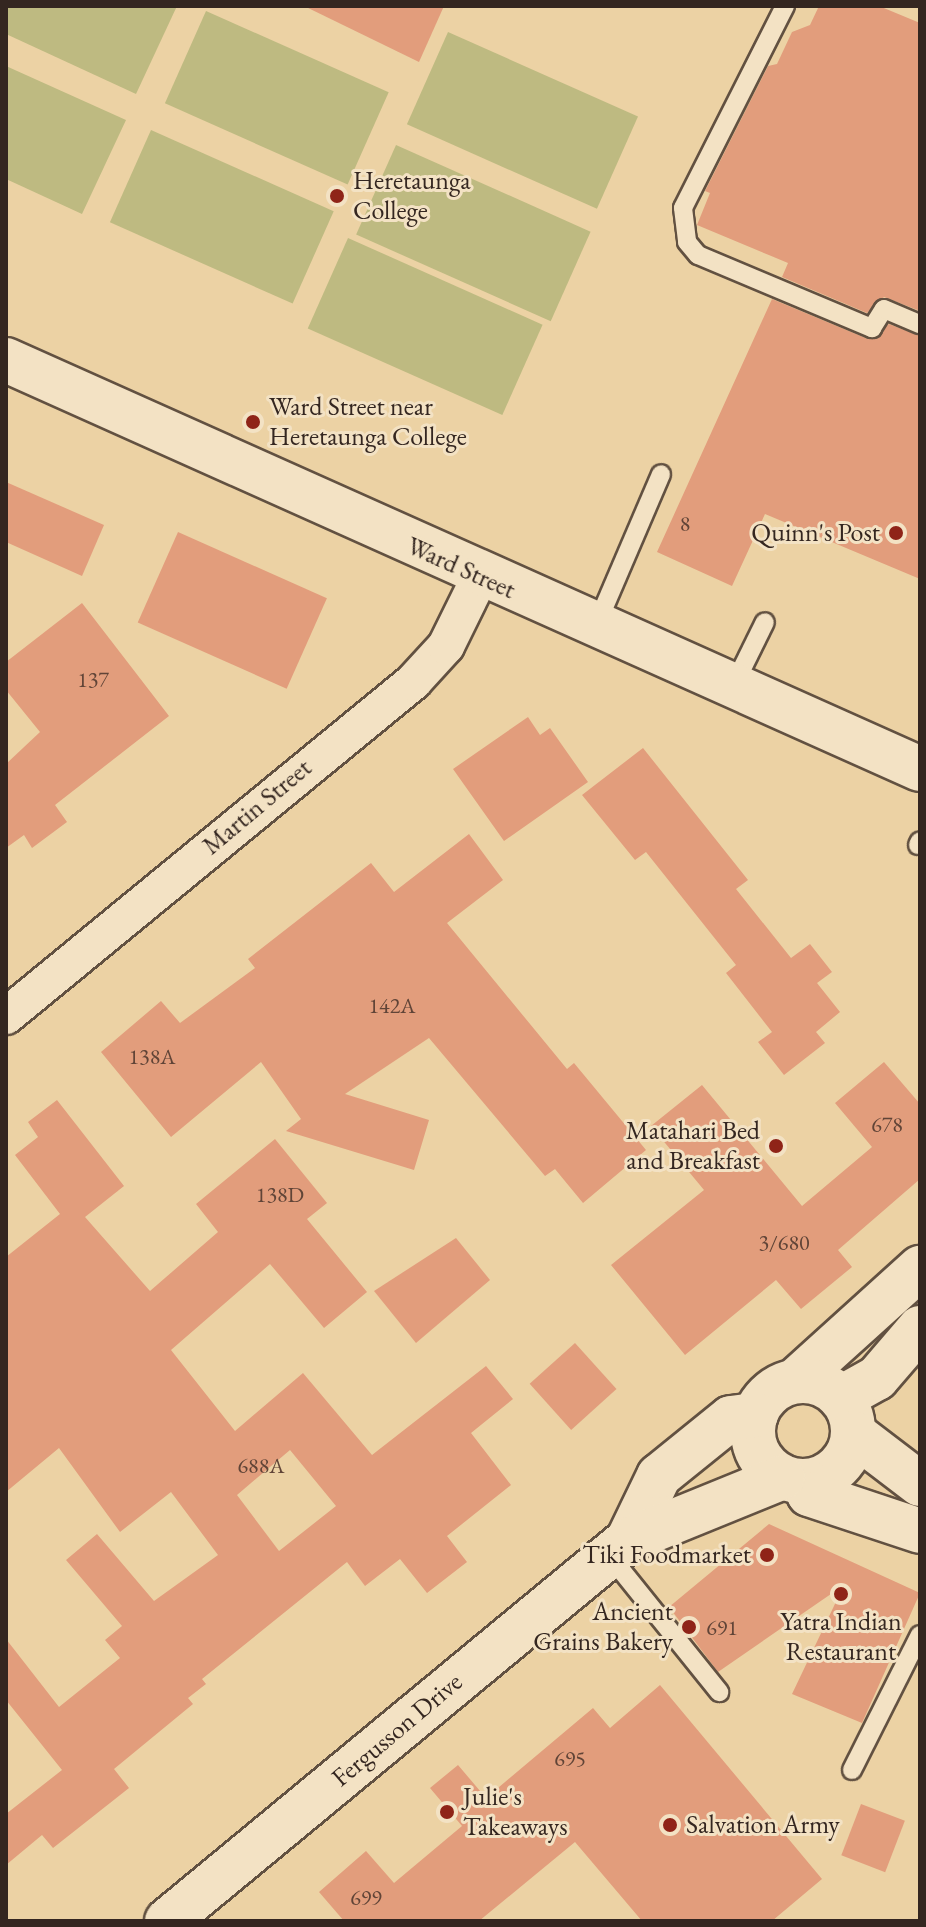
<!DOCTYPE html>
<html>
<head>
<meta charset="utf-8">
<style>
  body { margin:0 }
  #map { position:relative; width:926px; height:1927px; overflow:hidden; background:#ecd2a4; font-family:"EB Garamond",serif }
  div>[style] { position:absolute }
  .green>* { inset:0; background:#beba81; transform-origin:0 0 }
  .building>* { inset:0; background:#e29d7c; transform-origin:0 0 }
  .roads { filter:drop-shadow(2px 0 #625141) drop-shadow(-2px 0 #625141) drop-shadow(0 2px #625141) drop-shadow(0 -2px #625141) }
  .lane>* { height:18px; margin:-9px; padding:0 9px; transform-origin:9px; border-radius:9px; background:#f3e2c4 }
  .street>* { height:36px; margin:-18px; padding:0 18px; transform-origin:18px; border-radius:18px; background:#f3e2c4 }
  .secondary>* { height:44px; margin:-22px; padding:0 22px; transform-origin:22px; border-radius:22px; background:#f3e2c4 }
  .secondary>.ring { margin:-22px; padding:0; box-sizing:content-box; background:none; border:44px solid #f3e2c4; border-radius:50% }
  .dots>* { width:22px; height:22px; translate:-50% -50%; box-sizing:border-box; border:4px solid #f3e2c4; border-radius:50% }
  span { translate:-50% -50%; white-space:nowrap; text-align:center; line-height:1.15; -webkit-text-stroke:6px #f3e2c4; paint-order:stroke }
  .number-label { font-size:22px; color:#604437 }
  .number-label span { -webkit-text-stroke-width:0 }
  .poi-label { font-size:26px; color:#342620 }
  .left { translate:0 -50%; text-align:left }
  .right { translate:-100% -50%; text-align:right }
  .street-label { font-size:26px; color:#342620 }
  .frame { position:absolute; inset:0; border:8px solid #342620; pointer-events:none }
</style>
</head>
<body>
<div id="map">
  <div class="green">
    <i style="clip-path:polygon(6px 6px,177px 6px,136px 94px,6px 34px)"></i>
    <i style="left:206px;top:11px;width:200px;height:101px;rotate:24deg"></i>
    <i style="left:448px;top:32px;width:208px;height:101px;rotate:24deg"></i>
    <i style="clip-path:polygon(6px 66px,126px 120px,82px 214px,6px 179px)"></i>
    <i style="left:151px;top:130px;width:200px;height:101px;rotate:24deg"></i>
    <i style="left:396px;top:145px;width:213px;height:98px;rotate:24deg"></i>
    <i style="left:348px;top:238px;width:213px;height:99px;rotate:24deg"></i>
  </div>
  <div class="building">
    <i style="clip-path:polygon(304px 6px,444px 6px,419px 62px)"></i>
    <i style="clip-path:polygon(819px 6px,879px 6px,920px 23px,920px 311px,884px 297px,867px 313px,782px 277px,788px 263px,697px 225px,710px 193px,705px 191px,768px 66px,777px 64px,792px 32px,810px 25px)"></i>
    <i style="clip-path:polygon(772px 299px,868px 339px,889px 324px,920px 336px,920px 579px,765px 514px,732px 586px,657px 552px)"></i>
    <i style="clip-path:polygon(6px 482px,104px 525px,82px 576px,6px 542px)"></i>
    <i style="left:178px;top:532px;width:163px;height:99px;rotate:24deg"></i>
    <i style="clip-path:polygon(82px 603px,169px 716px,55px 805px,67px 822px,32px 848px,24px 835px,6px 848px,6px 764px,40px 732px,6px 690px,6px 662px)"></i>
    <i style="clip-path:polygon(528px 717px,540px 735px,550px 728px,588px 782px,504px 841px,453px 769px)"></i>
    <i style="clip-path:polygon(643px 748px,748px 880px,736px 889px,791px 958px,810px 944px,832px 972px,817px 983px,840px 1012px,816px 1032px,825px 1043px,784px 1075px,758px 1042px,772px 1032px,726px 973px,736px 965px,646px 852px,635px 860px,582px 795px)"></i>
    <i style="clip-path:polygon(469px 834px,503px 880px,447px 923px,567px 1069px,574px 1063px,646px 1150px,583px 1203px,555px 1169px,545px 1176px,429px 1038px,345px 1094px,429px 1120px,414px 1170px,286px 1131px,301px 1119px,261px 1062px,171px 1137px,101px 1052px,161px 1001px,180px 1023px,255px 968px,248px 959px,371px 863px,394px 892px)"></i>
    <i style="clip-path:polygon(884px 1062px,920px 1104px,920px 1179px,838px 1250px,852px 1267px,801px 1309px,776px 1280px,685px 1355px,611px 1265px,704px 1190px,651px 1126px,702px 1085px,802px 1206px,872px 1147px,835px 1103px)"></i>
    <i style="clip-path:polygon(evenodd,57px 1100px,124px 1186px,85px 1217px,150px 1291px,218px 1232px,196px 1204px,275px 1139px,327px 1203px,307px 1219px,367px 1292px,324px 1328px,270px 1264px,171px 1350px,235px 1431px,303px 1373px,372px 1455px,486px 1366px,513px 1399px,471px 1433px,511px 1485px,447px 1536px,467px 1562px,427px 1593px,400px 1559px,365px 1586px,347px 1562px,202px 1679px,206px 1684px,188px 1698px,193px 1704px,114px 1769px,129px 1788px,53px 1848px,42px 1835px,6px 1865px,6px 1814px,62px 1770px,6px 1700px,6px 1639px,59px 1707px,120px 1658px,105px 1640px,122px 1626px,66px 1560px,97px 1534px,154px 1601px,218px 1555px,171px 1492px,120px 1532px,59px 1448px,6px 1492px,6px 1257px,60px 1214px,15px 1155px,38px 1137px,28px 1122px,57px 1100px,290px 1450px,336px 1506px,279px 1551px,237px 1495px,290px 1450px)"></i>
    <i style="clip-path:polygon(456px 1238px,490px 1280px,416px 1343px,374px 1291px)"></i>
    <i style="left:575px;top:1343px;width:62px;height:61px;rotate:48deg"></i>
    <i style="clip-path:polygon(769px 1524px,920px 1593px,862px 1723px,792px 1694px,844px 1585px,718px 1672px,669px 1607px)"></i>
    <i style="clip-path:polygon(660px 1685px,822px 1879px,772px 1921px,642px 1921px,575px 1842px,479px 1921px,344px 1921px,319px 1892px,366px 1851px,394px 1883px,462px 1826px,430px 1788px,458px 1765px,486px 1798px,593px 1708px,610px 1728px)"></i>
    <i style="left:861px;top:1804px;width:47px;height:55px;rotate:21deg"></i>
  </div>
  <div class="roads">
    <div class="lane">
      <i style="left:785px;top:6px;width:226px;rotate:116.8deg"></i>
      <i style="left:683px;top:208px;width:34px;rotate:83deg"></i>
      <i style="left:687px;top:242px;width:17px;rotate:50deg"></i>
      <i style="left:698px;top:255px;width:189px;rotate:22.8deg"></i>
      <i style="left:872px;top:328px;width:22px;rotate:-58deg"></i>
      <i style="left:884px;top:309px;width:39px;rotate:23deg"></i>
      <i style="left:596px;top:626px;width:165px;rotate:-66.8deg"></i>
      <i style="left:733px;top:687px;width:72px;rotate:-63.8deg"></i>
      <i style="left:918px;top:845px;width:4px;rotate:-63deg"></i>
      <i style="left:609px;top:1555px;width:176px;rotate:51.2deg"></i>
      <i style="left:852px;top:1770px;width:151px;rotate:-63.3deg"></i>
    </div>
    <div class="street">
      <i style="left:6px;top:1016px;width:527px;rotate:-39.37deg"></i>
      <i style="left:413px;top:682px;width:49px;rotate:-47.5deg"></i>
      <i style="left:446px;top:646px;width:77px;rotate:-63.8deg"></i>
    </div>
    <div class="secondary">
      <i style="left:6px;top:360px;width:1001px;rotate:24.11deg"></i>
      <i style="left:795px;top:1381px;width:169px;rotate:-42.1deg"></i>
      <i class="ring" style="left:753px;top:1381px;width:56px;height:56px"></i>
      <i style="left:841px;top:1398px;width:41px;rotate:-29.1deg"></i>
      <i style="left:877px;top:1378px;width:66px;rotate:-49.3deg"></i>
      <i style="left:853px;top:1433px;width:84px;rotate:37.3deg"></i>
      <i style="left:807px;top:1481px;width:13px;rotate:81deg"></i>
      <i style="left:809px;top:1494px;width:117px;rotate:18.4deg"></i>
      <i style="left:628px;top:1540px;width:71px;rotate:-64.2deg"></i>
      <i style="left:659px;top:1476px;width:92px;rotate:-38.9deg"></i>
      <i style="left:731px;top:1418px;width:25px;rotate:-7deg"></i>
      <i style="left:167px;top:1921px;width:598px;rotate:-39.57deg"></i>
      <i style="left:628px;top:1540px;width:167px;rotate:-22.1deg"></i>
    </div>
  </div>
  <div class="dots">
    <i style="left:337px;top:196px;background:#8f2418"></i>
    <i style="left:253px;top:422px;background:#8f2418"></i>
    <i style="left:896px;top:533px;background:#8f2418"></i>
    <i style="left:776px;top:1146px;background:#8f2418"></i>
    <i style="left:767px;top:1555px;background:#8f2418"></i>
    <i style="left:841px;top:1594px;background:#8f2418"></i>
    <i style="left:689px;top:1627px;background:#8f2418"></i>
    <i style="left:447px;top:1812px;background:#8f2418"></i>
    <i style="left:670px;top:1825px;background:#8f2418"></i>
  </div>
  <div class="number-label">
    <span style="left:685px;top:524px">8</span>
    <span style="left:93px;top:680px">137</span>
    <span style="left:392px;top:1006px">142A</span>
    <span style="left:152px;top:1057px">138A</span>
    <span style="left:887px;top:1125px">678</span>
    <span style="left:280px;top:1195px">138D</span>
    <span style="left:784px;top:1243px">3/680</span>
    <span style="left:261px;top:1466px">688A</span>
    <span style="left:722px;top:1628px">691</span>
    <span style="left:570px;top:1759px">695</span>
    <span style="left:366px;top:1898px">699</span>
  </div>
  <div class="poi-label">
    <span class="left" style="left:353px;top:196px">Heretaunga<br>College</span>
    <span class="left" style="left:269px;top:422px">Ward Street near<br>Heretaunga College</span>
    <span class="right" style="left:880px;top:533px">Quinn's Post</span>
    <span class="right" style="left:760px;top:1146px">Matahari Bed<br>and Breakfast</span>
    <span class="right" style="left:751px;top:1555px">Tiki Foodmarket</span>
    <span class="right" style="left:673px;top:1627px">Ancient<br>Grains Bakery</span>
    <span style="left:841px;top:1637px">Yatra Indian<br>Restaurant</span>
    <span class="left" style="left:463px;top:1812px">Julie's<br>Takeaways</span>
    <span class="left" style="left:686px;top:1825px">Salvation Army</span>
  </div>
  <div class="street-label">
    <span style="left:461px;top:568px;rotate:24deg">Ward Street</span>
    <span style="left:257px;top:807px;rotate:-40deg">Martin Street</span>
    <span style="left:397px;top:1730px;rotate:-40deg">Fergusson Drive</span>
  </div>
  <div class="frame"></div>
</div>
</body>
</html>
